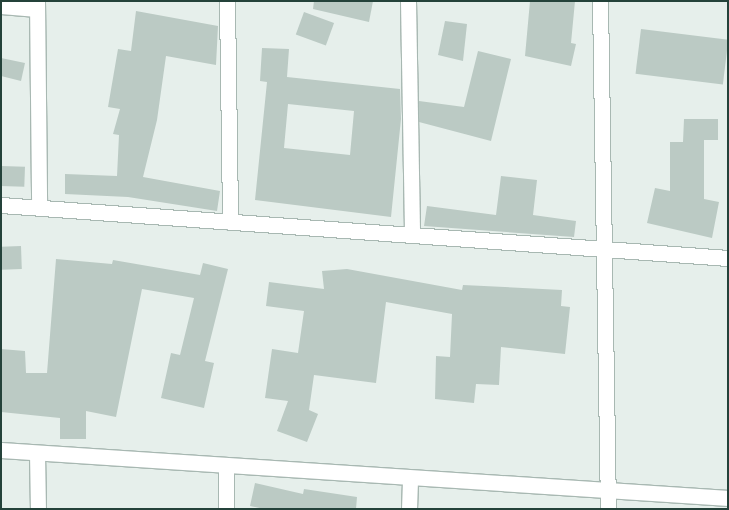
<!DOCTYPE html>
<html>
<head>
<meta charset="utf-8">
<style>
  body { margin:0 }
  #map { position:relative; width:729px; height:510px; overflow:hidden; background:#e6efeb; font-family:Overpass,sans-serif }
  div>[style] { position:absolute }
  .building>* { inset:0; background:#bbcac4; transform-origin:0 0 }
  .roads { filter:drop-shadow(1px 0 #a8b8b2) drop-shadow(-1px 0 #a8b8b2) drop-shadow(0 1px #a8b8b2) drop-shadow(0 -1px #a8b8b2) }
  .minor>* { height:15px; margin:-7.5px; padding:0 7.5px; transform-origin:7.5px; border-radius:7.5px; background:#fff }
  span { translate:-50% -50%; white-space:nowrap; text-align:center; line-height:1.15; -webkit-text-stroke:4px #f7fbf9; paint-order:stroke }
  .frame { position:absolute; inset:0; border:2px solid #24423a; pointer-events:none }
</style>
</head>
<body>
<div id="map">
  <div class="building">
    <i style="clip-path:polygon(314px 1px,373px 1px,369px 22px,313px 9px)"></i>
    <i style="clip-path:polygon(530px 1px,575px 1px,571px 43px,576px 44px,571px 66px,525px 56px)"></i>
    <i style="clip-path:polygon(136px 11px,218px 26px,216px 65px,166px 56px,157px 120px,143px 177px,220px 191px,217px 211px,128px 197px,65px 194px,65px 174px,117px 176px,119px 135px,113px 134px,120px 109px,108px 107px,118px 49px,131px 51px)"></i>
    <i style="left:304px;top:12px;width:32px;height:24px;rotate:20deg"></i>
    <i style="clip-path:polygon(445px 21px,467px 24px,463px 61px,438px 55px)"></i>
    <i style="left:641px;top:29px;width:88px;height:45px;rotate:7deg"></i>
    <i style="clip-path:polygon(evenodd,262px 48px,289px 49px,287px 77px,400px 89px,401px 119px,391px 217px,255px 200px,267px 82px,260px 81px,262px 48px,288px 104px,354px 111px,350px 155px,284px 148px,288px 104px)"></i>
    <i style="clip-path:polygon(478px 51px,511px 59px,491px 141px,419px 122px,419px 101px,464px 107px)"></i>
    <i style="clip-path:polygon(1px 58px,25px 63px,21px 81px,1px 76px)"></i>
    <i style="clip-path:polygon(684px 119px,718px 119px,718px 140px,704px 140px,704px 199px,719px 202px,712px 238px,647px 223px,655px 188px,670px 191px,670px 142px,683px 142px)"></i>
    <i style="left:1px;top:166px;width:24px;height:20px;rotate:2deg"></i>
    <i style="clip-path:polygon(501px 176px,537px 180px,533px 215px,576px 221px,574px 237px,424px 226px,427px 206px,496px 215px)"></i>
    <i style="left:21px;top:246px;width:23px;height:20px;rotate:88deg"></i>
    <i style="clip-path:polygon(56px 259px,112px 264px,113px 260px,200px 275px,203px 263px,228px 269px,205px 361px,214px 363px,204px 408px,161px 398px,171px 353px,180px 355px,194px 298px,142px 289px,116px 417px,86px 411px,86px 439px,60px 439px,60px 418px,1px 412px,1px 349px,25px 351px,26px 373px,47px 373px)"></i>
    <i style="clip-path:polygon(347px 269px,462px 290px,463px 285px,562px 290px,561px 306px,570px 307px,565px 354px,501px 347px,499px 385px,476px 384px,474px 403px,435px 399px,436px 356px,450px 357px,452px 314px,386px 302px,376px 383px,314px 375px,309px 410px,318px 414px,307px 442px,277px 431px,288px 401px,265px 398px,272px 349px,298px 353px,304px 311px,266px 306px,269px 282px,324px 289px,322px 271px)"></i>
    <i style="clip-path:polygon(255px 483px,303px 494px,304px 489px,357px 497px,356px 509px,264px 509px,250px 506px)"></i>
  </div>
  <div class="roads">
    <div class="minor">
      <i style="left:37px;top:1px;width:207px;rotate:89.4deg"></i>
      <i style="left:227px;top:1px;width:221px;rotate:89.2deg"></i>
      <i style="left:408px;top:1px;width:234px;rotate:89deg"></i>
      <i style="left:600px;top:1px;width:508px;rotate:89.1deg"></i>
      <i style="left:1px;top:6px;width:36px;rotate:5deg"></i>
      <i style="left:1px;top:205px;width:729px;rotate:4.17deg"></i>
      <i style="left:1px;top:450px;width:729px;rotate:3.78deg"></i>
      <i style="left:37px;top:453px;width:56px;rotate:89deg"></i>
      <i style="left:226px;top:466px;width:43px;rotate:90deg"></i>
      <i style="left:409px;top:509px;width:30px;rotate:-88deg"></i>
    </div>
  </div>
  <div class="frame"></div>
</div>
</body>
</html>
